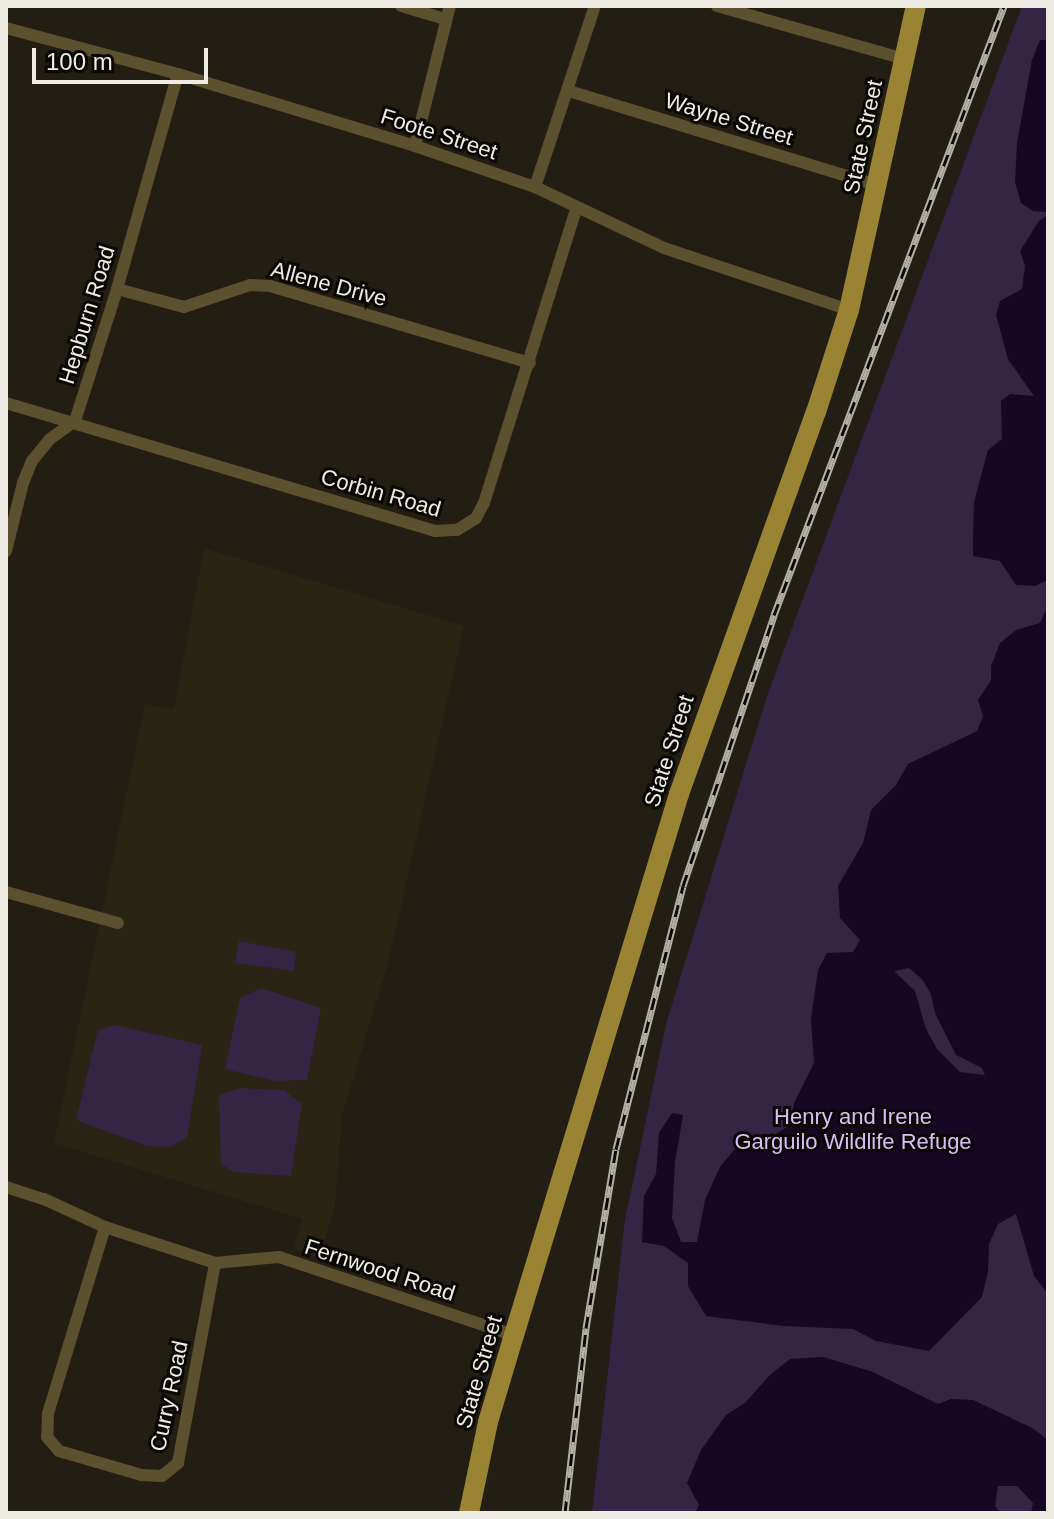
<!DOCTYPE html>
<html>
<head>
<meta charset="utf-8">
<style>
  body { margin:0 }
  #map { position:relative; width:1054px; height:1519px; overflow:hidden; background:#221e14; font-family:Arial,sans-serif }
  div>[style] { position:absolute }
  .built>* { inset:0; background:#292413 }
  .green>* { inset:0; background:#342544 }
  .water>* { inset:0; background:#160724 }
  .street>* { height:12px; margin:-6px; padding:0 6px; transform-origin:6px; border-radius:6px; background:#5c512e }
  .primary>* { height:20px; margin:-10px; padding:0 10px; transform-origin:10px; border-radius:10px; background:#9a8333 }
  .rail>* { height:7px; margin-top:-3.5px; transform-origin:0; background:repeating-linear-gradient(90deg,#0a0805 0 12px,#b3b0a8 0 24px); box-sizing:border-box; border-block:2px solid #b3b0a8 }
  span { translate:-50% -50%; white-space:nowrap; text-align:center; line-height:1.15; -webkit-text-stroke:6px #0a0805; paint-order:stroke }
  .street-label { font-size:22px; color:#eeece5 }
  .park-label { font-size:22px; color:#d9bcfa }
  .frame { position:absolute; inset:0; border:8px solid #eeece5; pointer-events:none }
  .scale { position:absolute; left:32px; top:48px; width:176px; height:36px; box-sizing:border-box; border:4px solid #eeece5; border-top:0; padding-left:10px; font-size:24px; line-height:28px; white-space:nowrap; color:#eeece5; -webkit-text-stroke:6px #0a0805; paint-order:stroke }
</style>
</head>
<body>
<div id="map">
  <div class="built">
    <i style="clip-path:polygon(204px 548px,464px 626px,389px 960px,342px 1116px,335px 1206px,319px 1258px,293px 1249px,302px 1219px,54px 1143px,145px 704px,174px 709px)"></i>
  </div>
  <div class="green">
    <i style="clip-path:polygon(1022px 6px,1048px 6px,1048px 1440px,1032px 1428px,951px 1399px,938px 1405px,872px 1372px,823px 1357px,770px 1375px,745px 1403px,726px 1415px,696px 1513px,592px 1513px,625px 1220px,666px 1024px,767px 696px)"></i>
    <i style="clip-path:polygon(239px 941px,296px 952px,294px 971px,235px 963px)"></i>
    <i style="clip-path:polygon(261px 988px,321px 1008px,307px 1080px,274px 1081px,225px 1069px,240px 998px)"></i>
    <i style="clip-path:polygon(115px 1025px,202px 1045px,187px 1137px,170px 1147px,147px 1146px,76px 1120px,98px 1030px)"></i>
    <i style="clip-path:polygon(241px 1088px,284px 1090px,302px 1104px,291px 1176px,234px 1172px,221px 1164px,219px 1095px)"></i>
    <i style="clip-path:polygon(997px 1486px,1017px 1486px,1034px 1503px,1031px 1513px,1000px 1513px,995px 1506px)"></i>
  </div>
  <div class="water">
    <i style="clip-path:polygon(1040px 40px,1048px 40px,1048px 212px,1033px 211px,1021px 203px,1015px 182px,1017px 143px,1032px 60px)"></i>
    <i style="clip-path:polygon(1048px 215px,1048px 580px,1035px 586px,1016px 585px,1000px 561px,973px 556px,973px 535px,974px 502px,988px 450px,1002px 439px,1001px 401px,1010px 394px,1034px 396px,1008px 359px,996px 315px,1000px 301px,1022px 289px,1025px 266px,1020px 251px,1039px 221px)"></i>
    <i style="clip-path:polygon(evenodd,1048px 605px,1048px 1294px,1034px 1276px,1016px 1214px,998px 1224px,989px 1244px,988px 1272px,982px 1297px,929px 1351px,876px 1341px,853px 1329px,783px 1326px,706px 1316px,688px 1286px,688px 1263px,664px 1246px,642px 1242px,644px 1196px,656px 1174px,659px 1133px,672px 1113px,683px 1115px,675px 1162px,672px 1218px,681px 1242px,697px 1242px,705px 1200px,720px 1167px,734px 1150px,755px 1138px,770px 1138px,790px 1125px,794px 1103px,814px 1063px,811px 1019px,818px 970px,827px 953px,853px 952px,860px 940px,840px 918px,838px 886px,863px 843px,871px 810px,896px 785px,908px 764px,977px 731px,983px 716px,978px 700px,991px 680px,991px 666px,1000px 643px,1016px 630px,1040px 623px,1048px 605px,909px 968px,922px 979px,931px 994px,935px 1013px,956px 1055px,982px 1068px,985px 1075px,960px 1072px,937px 1049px,926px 1029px,915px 991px,894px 971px,909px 968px)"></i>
    <i style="clip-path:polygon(823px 1357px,873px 1372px,938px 1404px,951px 1399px,973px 1400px,1032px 1428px,1048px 1440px,1048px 1513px,1031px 1513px,1033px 1503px,1017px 1486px,998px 1486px,995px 1506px,1000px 1513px,696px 1513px,699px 1505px,687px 1483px,701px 1450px,726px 1415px,745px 1403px,770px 1375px,790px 1359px)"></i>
  </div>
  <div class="street">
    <i style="left:401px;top:6px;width:46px;rotate:16.5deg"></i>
    <i style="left:717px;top:6px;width:194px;rotate:15.8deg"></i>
    <i style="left:6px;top:28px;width:178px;rotate:15deg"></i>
    <i style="left:178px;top:74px;width:248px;rotate:16.9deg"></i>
    <i style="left:415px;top:146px;width:127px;rotate:18.9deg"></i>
    <i style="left:535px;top:187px;width:143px;rotate:25.3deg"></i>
    <i style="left:664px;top:248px;width:195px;rotate:18.5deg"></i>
    <i style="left:569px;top:91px;width:322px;rotate:17deg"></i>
    <i style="left:415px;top:146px;width:144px;rotate:-76deg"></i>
    <i style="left:535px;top:187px;width:191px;rotate:-71.7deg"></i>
    <i style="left:117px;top:289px;width:69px;rotate:15deg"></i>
    <i style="left:184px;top:307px;width:70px;rotate:-18.4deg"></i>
    <i style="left:250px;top:285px;width:20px;rotate:3deg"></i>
    <i style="left:270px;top:286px;width:271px;rotate:16.5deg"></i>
    <i style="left:6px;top:403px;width:448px;rotate:16.6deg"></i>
    <i style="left:435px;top:531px;width:22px;rotate:-3deg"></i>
    <i style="left:457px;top:530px;width:22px;rotate:-32deg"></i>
    <i style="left:476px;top:518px;width:17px;rotate:-62deg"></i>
    <i style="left:484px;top:503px;width:308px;rotate:-72.6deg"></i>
    <i style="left:6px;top:551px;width:70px;rotate:-76deg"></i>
    <i style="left:23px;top:483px;width:24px;rotate:-68deg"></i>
    <i style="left:32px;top:461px;width:28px;rotate:-51deg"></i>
    <i style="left:50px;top:439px;width:31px;rotate:-36deg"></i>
    <i style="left:75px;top:421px;width:139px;rotate:-72.3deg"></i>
    <i style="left:117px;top:289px;width:223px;rotate:-74.2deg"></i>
    <i style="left:6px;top:892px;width:116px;rotate:15.5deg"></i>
    <i style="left:6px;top:1187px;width:40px;rotate:18deg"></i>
    <i style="left:44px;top:1199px;width:67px;rotate:24.7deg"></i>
    <i style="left:105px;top:1227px;width:116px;rotate:18.1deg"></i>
    <i style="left:215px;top:1263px;width:64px;rotate:-5.4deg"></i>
    <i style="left:279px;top:1257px;width:248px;rotate:18.4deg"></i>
    <i style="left:105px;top:1227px;width:195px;rotate:107deg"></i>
    <i style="left:48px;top:1414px;width:23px;rotate:92deg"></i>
    <i style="left:47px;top:1437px;width:18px;rotate:49deg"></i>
    <i style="left:59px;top:1451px;width:85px;rotate:16.3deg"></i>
    <i style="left:141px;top:1475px;width:21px;rotate:3deg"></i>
    <i style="left:162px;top:1476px;width:21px;rotate:-39deg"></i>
    <i style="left:178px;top:1463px;width:203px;rotate:-79.5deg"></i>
  </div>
  <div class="primary">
    <i style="left:469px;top:1513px;width:93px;rotate:-78.2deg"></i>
    <i style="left:488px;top:1422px;width:91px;rotate:-73.4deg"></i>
    <i style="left:514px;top:1335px;width:566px;rotate:-73.04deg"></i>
    <i style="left:679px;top:794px;width:406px;rotate:-70.3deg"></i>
    <i style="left:816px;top:412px;width:107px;rotate:-72.1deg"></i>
    <i style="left:849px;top:310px;width:311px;rotate:-77.6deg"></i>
  </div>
  <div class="rail">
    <i style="left:565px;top:1513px;width:186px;rotate:-83.5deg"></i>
    <i style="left:586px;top:1328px;width:181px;rotate:-80.5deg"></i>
    <i style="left:616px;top:1149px;width:271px;rotate:-75.7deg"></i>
    <i style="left:683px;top:886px;width:286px;rotate:-71.4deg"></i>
    <i style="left:774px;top:615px;width:651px;rotate:-69.31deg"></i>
  </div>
  <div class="street-label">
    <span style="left:729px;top:119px;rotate:17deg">Wayne Street</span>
    <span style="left:439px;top:134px;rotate:18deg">Foote Street</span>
    <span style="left:863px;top:137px;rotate:-78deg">State Street</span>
    <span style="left:329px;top:284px;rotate:15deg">Allene Drive</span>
    <span style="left:87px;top:315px;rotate:-73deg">Hepburn Road</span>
    <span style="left:381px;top:493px;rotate:16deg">Corbin Road</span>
    <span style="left:669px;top:751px;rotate:-72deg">State Street</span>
    <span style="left:380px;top:1270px;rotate:18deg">Fernwood Road</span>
    <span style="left:479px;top:1372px;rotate:-74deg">State Street</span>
    <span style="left:169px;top:1396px;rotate:-78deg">Curry Road</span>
  </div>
  <div class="park-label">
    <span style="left:853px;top:1129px">Henry and Irene<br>Garguilo Wildlife Refuge</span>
  </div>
  <div class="frame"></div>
  <div class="scale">100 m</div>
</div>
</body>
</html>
